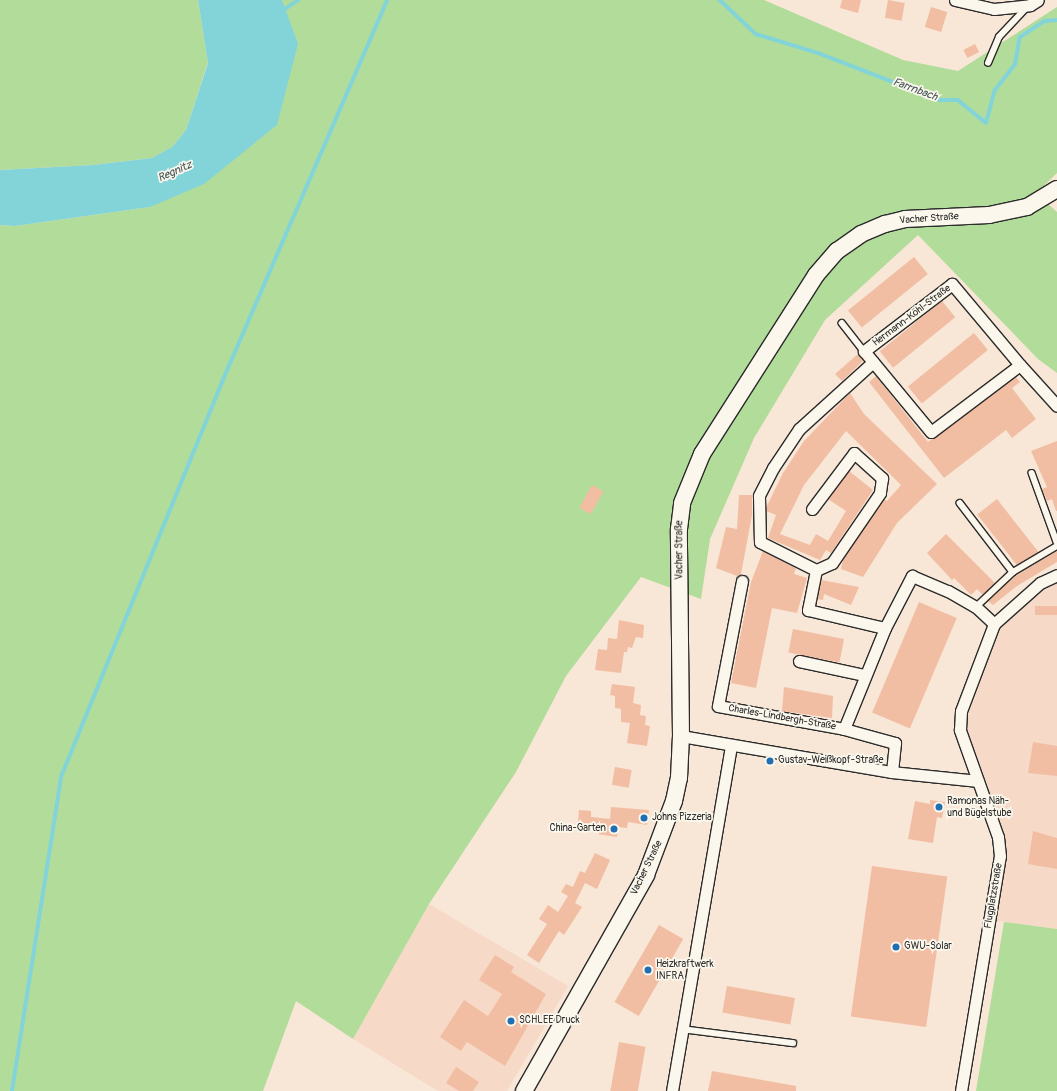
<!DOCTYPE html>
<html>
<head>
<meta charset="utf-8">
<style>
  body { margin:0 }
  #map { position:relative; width:1057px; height:1091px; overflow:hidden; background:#f8e6d6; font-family:Pangolin,sans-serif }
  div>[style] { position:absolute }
  .built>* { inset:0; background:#f6dac7 }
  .green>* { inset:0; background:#b1dc9a }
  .water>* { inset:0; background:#83d4d9 }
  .stream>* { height:3.5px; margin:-1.75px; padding:0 1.75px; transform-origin:1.75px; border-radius:1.75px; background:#83d4d9 }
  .building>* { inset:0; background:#f2bea3; transform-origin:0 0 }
  .roads { filter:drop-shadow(1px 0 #2b2b2b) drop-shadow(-1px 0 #2b2b2b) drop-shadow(0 1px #2b2b2b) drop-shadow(0 -1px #2b2b2b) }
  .lane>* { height:5.5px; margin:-2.75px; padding:0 2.75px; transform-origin:2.75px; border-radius:2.75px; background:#fbf7ec }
  .street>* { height:11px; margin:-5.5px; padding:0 5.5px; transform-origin:5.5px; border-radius:5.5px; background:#fbf7ec }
  .secondary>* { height:16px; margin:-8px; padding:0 8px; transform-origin:8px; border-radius:8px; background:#fbf7ec }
  .dots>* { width:11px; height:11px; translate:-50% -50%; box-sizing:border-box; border:2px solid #fbf7ec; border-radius:50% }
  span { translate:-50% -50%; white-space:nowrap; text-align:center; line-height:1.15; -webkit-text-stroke:3.5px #fbf7ec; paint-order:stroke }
  .street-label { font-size:10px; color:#2b2b2b }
  .poi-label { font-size:10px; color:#2b2b2b }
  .left { translate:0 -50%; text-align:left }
  .right { translate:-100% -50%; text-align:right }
  .water-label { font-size:11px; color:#415556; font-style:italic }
</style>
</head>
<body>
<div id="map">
  <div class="built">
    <i style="clip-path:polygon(1057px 575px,1057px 929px,990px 920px,1000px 856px,960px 730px,994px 624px)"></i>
    <i style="clip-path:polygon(429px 904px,568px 986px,507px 1091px,438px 1091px,353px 1039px)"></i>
  </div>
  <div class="green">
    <i style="clip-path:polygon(0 0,198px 0,208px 62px,186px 130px,172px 147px,152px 158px,93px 165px,0 170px)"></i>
    <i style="clip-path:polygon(282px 0,764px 0,903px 60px,958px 71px,1057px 7px,1057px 173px,1036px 193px,1057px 212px,1057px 373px,1038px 359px,918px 235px,825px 320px,754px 438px,710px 539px,701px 599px,641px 577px,566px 676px,516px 772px,429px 904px,353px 1039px,296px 1001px,263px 1091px,0 1091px,0 225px,15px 226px,150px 207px,284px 11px)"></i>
    <i style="clip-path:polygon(1004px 922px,1057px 929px,1057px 1091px,976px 1091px)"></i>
  </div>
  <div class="water">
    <i style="clip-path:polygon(198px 0,282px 0,298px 44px,277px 125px,204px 184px,150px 207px,15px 226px,0 225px,0 170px,93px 165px,152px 158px,172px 147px,186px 130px,208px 63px)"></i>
  </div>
  <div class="stream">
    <i style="left:720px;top:0;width:50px;rotate:43.4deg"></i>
    <i style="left:756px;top:34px;width:65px;rotate:17deg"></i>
    <i style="left:818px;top:53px;width:131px;rotate:21.1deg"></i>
    <i style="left:940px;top:100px;width:18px"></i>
    <i style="left:958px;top:100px;width:36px;rotate:39deg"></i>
    <i style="left:986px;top:123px;width:34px;rotate:-75deg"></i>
    <i style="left:995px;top:90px;width:33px;rotate:-52deg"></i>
    <i style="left:1015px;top:64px;width:27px;rotate:-80deg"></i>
    <i style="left:1020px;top:37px;width:30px;rotate:-33deg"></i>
    <i style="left:1045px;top:21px;width:12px;rotate:-5deg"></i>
    <i style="left:281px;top:12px;width:21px;rotate:-35deg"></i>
    <i style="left:12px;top:1091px;width:318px;rotate:-81.1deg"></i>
    <i style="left:61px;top:777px;width:427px;rotate:-67.8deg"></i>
    <i style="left:222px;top:382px;width:416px;rotate:-66.6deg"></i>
  </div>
  <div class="building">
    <i style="clip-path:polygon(842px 0,861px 0,858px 13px,840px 8px)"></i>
    <i style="left:888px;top:0;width:17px;height:18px;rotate:10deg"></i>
    <i style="left:931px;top:7px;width:17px;height:21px;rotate:17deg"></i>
    <i style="left:975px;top:44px;width:9px;height:13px;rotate:63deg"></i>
    <i style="left:914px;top:257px;width:22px;height:85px;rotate:51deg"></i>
    <i style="left:942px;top:301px;width:21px;height:80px;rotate:51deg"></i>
    <i style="left:974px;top:333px;width:22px;height:85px;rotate:51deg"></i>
    <i style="clip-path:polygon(858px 354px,863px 361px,842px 381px,835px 374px)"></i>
    <i style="clip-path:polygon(876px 376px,928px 442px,1016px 377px,1020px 382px,1012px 388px,1036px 419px,1012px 438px,1006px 430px,944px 478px,869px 382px)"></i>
    <i style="clip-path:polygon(850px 393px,864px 414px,937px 484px,897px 523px,863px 577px,841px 569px,843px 560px,884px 499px,887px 501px,901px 485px,846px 431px,804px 485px,780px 534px,810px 545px,816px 534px,828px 541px,846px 511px,828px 499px,849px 471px,873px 490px,831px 553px,826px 550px,820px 560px,768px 538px,776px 515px,766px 511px,766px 508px,783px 473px,804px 441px)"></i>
    <i style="clip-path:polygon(1057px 441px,1057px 511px,1056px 511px,1052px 499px,1047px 501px,1042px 489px,1047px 487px,1031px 451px)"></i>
    <i style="left:592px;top:485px;width:13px;height:26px;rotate:29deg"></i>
    <i style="clip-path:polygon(739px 495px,752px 495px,752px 515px,741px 574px,737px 576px,716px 568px,726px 527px,737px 529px)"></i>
    <i style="left:997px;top:499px;width:68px;height:25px;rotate:52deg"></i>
    <i style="clip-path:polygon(946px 534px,995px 583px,983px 595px,977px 589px,971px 595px,954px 578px,952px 580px,927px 553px)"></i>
    <i style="clip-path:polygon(763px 551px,796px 568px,794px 574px,807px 578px,797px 613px,772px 608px,756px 688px,731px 683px,751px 582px)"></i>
    <i style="clip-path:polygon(1057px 551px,1057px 562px,1017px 586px,993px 605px,988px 601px,1016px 575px)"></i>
    <i style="clip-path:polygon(821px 580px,859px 587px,851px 605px,824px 594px,823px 600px,817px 599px)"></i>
    <i style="left:919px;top:602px;width:41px;height:120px;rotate:23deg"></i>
    <i style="left:1057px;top:606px;width:9px;height:22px;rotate:90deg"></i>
    <i style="clip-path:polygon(619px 620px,644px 625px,643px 638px,636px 637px,632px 648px,628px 647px,627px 652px,624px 652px,621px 673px,595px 670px,598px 649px,607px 650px,608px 638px,617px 639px)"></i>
    <i style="left:793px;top:629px;width:52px;height:24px;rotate:11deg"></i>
    <i style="clip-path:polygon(612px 684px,635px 687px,633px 703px,641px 705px,640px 715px,646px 716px,645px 725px,650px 726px,647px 746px,627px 743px,630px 723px,621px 722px,621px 709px,615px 708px,615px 696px,610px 695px)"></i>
    <i style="clip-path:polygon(784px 687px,833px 696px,832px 718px,782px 711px)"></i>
    <i style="clip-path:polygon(1033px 742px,1057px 746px,1057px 776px,1028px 773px)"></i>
    <i style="left:615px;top:767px;width:17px;height:18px;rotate:10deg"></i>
    <i style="clip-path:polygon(930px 800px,945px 802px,942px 818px,937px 817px,933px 843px,908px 839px,915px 801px,930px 804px)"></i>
    <i style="clip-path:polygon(611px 807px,649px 810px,647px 825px,628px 822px,627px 828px,618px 827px,617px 837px,597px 834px,597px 829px,589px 828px,589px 824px,578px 823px,579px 810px,591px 811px,591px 817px,610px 819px)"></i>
    <i style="clip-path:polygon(1033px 831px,1057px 838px,1057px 869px,1028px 864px)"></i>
    <i style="clip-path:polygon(595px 853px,610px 860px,597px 889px,585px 883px,575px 903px,582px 907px,564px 935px,559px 931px,539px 963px,527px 955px,547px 924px,539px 919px,548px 905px,558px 912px,568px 896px,561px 892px,566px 884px,573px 887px,580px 871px,585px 873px)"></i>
    <i style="left:872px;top:866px;width:76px;height:152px;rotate:8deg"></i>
    <i style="left:659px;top:925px;width:28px;height:89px;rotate:30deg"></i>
    <i style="clip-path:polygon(495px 955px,514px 967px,511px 972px,546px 994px,505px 1066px,467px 1042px,461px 1051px,440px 1037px,464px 1000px,488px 1016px,502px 994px,479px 980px)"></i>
    <i style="left:727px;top:986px;width:69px;height:27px;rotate:10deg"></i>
    <i style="left:619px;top:1042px;width:27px;height:50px;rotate:10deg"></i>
    <i style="clip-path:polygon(456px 1067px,479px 1082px,473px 1091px,459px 1091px,446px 1083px)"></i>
    <i style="clip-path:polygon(712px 1071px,796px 1086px,796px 1091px,708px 1091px)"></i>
  </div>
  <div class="roads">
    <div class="lane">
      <i style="left:988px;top:63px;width:28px;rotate:-67deg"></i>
      <i style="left:999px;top:37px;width:44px;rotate:-46.8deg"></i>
      <i style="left:842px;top:323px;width:36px;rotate:52deg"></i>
      <i style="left:1032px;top:473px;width:73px;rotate:70.1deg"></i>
      <i style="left:960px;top:503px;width:87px;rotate:52.5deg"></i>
      <i style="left:976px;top:607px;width:51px;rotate:-43.4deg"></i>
      <i style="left:1013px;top:572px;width:51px;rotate:-30.6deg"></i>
      <i style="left:682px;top:1029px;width:112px;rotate:7.2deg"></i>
    </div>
    <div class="street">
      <i style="left:955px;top:0;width:40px;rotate:13deg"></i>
      <i style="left:994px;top:9px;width:36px;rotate:-6deg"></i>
      <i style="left:1030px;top:5px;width:9px;rotate:-32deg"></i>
      <i style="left:873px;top:362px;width:100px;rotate:137.8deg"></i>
      <i style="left:799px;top:429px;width:47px;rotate:123.7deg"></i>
      <i style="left:773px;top:468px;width:31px;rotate:117deg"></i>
      <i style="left:759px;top:496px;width:46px;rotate:88.8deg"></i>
      <i style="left:760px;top:542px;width:63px;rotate:26.6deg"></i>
      <i style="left:816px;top:570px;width:41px;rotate:101.3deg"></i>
      <i style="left:808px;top:610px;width:79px;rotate:13.2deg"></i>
      <i style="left:885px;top:628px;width:59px;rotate:-62.6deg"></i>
      <i style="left:912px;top:576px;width:39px;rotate:23deg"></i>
      <i style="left:948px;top:591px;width:32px;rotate:30deg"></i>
      <i style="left:976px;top:607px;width:25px;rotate:43deg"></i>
      <i style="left:1020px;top:365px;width:106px;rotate:-130deg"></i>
      <i style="left:952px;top:284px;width:111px;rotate:142.7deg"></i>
      <i style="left:864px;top:351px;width:105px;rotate:50.4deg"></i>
      <i style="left:931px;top:432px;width:111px;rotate:-37deg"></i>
      <i style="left:1020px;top:365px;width:55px;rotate:47.9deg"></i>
      <i style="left:812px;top:509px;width:70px;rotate:-53.1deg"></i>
      <i style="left:854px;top:453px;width:38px;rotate:42deg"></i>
      <i style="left:882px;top:478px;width:15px;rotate:98deg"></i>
      <i style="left:880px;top:493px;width:85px;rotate:124.4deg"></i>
      <i style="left:832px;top:563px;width:17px;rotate:156deg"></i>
      <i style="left:742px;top:581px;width:127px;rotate:100.9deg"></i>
      <i style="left:718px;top:706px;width:128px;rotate:10.3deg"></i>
      <i style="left:844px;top:729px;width:53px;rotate:15.4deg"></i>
      <i style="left:895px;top:743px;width:29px;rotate:96deg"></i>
      <i style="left:799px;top:661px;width:66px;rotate:12.2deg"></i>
      <i style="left:844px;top:729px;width:109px;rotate:-67.9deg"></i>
      <i style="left:681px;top:736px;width:214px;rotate:9.7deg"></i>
      <i style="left:892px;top:772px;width:86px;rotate:6deg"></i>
      <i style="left:672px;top:1091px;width:351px;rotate:-80.3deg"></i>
      <i style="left:961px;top:1091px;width:238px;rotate:-80.6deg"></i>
      <i style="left:1000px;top:856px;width:19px;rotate:-96deg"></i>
      <i style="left:998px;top:837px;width:114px;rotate:-109.6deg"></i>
      <i style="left:960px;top:730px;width:19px;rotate:-87deg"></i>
      <i style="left:961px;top:711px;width:93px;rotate:-69.2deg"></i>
      <i style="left:994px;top:624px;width:62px;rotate:-41.7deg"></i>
      <i style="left:1040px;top:583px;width:19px;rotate:-25deg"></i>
    </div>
    <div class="secondary">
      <i style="left:524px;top:1091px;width:248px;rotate:-60.5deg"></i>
      <i style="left:646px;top:875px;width:79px;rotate:-69.3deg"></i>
      <i style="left:674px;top:801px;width:24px;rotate:-78deg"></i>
      <i style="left:679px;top:778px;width:42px;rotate:-87.3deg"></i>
      <i style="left:681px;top:736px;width:207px;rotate:-90.6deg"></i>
      <i style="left:679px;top:529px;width:26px;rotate:-83deg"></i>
      <i style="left:682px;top:503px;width:53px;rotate:-67.8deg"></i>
      <i style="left:702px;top:454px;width:212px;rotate:-57.5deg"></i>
      <i style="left:816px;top:275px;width:32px;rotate:-49deg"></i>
      <i style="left:837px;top:251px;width:29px;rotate:-35deg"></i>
      <i style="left:861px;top:234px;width:26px;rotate:-23deg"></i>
      <i style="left:885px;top:224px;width:21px;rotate:-14deg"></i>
      <i style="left:905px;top:219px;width:84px;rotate:-2.7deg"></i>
      <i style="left:989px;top:215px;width:39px;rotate:-12deg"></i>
      <i style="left:1027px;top:207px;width:35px;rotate:-31deg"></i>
    </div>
  </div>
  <div class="dots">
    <i style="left:770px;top:761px;background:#1f6fb2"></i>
    <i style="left:939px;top:807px;background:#1f6fb2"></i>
    <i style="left:644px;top:818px;background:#1f6fb2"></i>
    <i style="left:614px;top:829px;background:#1f6fb2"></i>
    <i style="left:896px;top:947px;background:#1f6fb2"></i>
    <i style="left:648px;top:970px;background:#1f6fb2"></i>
    <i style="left:511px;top:1021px;background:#1f6fb2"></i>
  </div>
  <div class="street-label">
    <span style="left:929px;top:219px;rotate:-4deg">Vacher Straße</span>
    <span style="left:912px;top:316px;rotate:-37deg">Hermann-Köhl-Straße</span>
    <span style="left:680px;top:550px;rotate:-90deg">Vacher Straße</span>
    <span style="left:782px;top:718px;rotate:10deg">Charles-Lindbergh-Straße</span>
    <span style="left:647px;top:868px;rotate:-64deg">Vacher Straße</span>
    <span style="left:994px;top:896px;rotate:-80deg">Flugplatzstraße</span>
  </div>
  <div class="poi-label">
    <span class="left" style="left:778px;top:761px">Gustav-Weißkopf-Straße</span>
    <span class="left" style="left:947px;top:807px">Ramonas Näh-<br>und Bügelstube</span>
    <span class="left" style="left:652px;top:818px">Johns Pizzeria</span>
    <span class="right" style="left:606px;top:829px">China-Garten</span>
    <span class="left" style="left:904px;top:947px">GWU-Solar</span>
    <span class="left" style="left:656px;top:970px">Heizkraftwerk<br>INFRA</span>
    <span class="left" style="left:519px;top:1021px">SCHLEE Druck</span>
  </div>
  <div class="water-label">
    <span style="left:915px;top:90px;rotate:20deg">Farrnbach</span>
    <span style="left:175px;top:172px;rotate:-24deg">Regnitz</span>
  </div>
</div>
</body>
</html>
